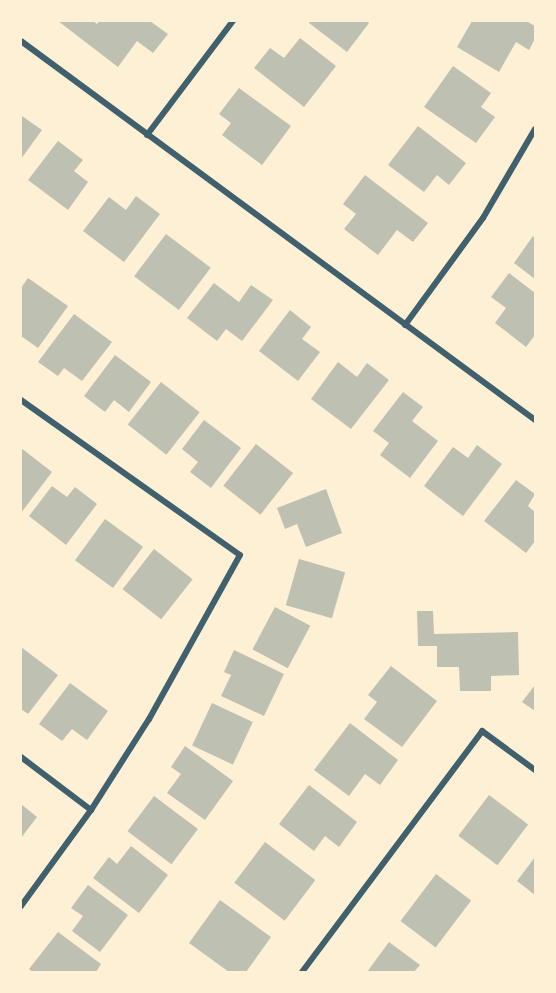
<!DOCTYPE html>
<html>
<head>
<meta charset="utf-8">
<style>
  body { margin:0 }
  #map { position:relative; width:556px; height:993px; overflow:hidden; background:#fdf0d5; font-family:"Sofia Sans Condensed",sans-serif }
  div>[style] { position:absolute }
  .building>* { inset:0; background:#bec0b2; transform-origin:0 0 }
  .minor>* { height:6px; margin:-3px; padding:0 3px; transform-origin:3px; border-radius:3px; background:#3f606c }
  span { translate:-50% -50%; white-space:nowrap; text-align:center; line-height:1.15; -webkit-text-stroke:6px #fdf0d5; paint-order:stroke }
  .frame { position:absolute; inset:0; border:22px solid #fdf0d5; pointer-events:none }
</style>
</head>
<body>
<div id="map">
  <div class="building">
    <i style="clip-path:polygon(58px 21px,93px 21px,97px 24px,99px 21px,150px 21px,168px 34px,153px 53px,137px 41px,118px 67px)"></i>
    <i style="clip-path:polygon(310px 21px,366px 21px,369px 23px,347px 52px,309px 23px)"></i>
    <i style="clip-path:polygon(472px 21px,526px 21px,535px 26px,535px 39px,529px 50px,516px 42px,499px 72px,457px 47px)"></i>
    <i style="clip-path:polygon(300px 38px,336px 66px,304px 107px,254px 68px,270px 48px,284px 58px)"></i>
    <i style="clip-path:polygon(453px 66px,491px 93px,481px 107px,495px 117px,476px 143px,424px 107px)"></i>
    <i style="clip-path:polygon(239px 88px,291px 126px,262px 165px,222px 135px,231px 123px,219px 114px)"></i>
    <i style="clip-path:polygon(22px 116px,42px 130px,21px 159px,21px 118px)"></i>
    <i style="clip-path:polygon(418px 126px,466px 163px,449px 185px,437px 175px,424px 192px,388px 165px)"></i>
    <i style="clip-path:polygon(58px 141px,83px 160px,74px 171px,88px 182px,68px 210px,28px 180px)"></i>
    <i style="clip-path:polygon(365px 175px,428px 223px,413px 242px,397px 230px,378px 255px,344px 229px,356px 214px,343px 204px)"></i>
    <i style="clip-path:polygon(136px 196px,160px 214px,124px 262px,83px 231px,109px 197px,126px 210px)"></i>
    <i style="left:166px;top:234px;width:56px;height:53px;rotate:37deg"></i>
    <i style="clip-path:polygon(533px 236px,535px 238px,535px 279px,514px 263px)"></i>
    <i style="clip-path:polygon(509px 273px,535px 293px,535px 335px,526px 347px,495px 323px,506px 308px,491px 297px)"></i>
    <i style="clip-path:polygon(28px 278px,68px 306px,38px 348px,21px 336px,21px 288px)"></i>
    <i style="clip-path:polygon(214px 283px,239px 302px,251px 285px,273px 300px,242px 341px,226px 329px,217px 341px,187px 318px)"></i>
    <i style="clip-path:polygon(290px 310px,311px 327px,302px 339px,320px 352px,298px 381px,259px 351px)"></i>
    <i style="clip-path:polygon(74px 314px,112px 342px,82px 381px,64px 368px,58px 376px,38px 362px)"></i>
    <i style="clip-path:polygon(115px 355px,151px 382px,129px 412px,114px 400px,105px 412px,84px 396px)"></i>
    <i style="clip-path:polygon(338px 362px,357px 377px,367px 363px,389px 380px,351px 429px,311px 399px)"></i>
    <i style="left:161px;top:382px;width:49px;height:54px;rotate:38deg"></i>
    <i style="clip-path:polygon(403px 392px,423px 407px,412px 421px,438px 441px,410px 478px,380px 455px,389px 443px,373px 431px)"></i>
    <i style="clip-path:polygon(204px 420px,241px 448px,211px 488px,190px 472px,198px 462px,182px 449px)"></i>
    <i style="left:256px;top:444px;width:47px;height:53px;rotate:38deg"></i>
    <i style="clip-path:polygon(477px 445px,502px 464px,463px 516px,424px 486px,453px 447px,468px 458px)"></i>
    <i style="clip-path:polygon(21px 448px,52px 472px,21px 513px)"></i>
    <i style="clip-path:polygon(516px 480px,535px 494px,528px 506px,535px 512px,535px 541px,526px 553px,484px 521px)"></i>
    <i style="clip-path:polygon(52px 486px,67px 497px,75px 487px,97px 504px,66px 545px,29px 516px)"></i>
    <i style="clip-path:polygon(326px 489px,342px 533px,306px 547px,297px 524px,285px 529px,277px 508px)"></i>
    <i style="left:105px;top:519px;width:47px;height:51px;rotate:36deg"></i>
    <i style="left:154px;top:549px;width:49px;height:51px;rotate:38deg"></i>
    <i style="left:299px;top:559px;width:48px;height:48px;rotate:16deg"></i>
    <i style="left:275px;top:607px;width:40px;height:48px;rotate:28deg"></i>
    <i style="clip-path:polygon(417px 611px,433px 611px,434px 634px,518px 632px,519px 675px,491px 676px,491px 691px,460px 691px,459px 667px,437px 667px,437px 646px,418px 646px)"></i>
    <i style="clip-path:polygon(21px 647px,58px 675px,28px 714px,21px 709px)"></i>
    <i style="clip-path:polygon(234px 650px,284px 674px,264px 716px,221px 696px,231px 675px,224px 672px)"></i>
    <i style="clip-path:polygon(391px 666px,437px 701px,402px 747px,364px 719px,377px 702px,368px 695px)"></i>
    <i style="clip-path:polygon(70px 683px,108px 711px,87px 740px,72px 729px,62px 741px,39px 724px)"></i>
    <i style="clip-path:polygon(535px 685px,535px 711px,522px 702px)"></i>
    <i style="left:212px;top:703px;width:45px;height:47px;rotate:25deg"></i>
    <i style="clip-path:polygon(350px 723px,398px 760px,380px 785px,365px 774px,349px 796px,314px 770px)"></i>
    <i style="clip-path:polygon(185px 746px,233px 781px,205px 820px,167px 793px,181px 774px,171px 767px)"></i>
    <i style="clip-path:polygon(309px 785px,357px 822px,339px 847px,325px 836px,314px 851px,279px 824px)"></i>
    <i style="left:489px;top:795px;width:49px;height:51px;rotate:37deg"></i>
    <i style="left:154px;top:796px;width:55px;height:44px;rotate:37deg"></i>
    <i style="clip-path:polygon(21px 804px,37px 817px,21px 838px)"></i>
    <i style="left:265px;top:842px;width:63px;height:51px;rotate:37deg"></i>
    <i style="clip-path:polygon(131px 846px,168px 875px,139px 913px,93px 878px,109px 857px,117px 864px)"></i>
    <i style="clip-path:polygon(535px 857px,535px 895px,517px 881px)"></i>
    <i style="left:436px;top:874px;width:44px;height:59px;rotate:37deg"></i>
    <i style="clip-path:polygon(88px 885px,128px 915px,100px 952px,72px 931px,83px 916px,71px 908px)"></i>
    <i style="clip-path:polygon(220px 900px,271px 937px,246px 972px,229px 972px,189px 943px)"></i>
    <i style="clip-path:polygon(58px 932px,101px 964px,96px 972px,33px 972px,29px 969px)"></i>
    <i style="clip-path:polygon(389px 942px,420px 965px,414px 972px,367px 972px)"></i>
  </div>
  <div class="minor">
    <i style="left:21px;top:41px;width:639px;rotate:36.4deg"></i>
    <i style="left:147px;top:135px;width:143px;rotate:-53deg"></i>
    <i style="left:405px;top:325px;width:132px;rotate:-53.9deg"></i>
    <i style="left:483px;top:218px;width:103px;rotate:-59.7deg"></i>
    <i style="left:21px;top:400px;width:268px;rotate:35.3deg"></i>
    <i style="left:240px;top:555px;width:188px;rotate:119deg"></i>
    <i style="left:149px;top:719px;width:108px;rotate:122.5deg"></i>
    <i style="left:91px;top:810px;width:119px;rotate:126.1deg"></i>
    <i style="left:21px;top:757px;width:88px;rotate:37.1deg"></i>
    <i style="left:302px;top:972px;width:301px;rotate:-53.2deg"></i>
    <i style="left:482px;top:731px;width:66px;rotate:36.3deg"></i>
  </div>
  <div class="frame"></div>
</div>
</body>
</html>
